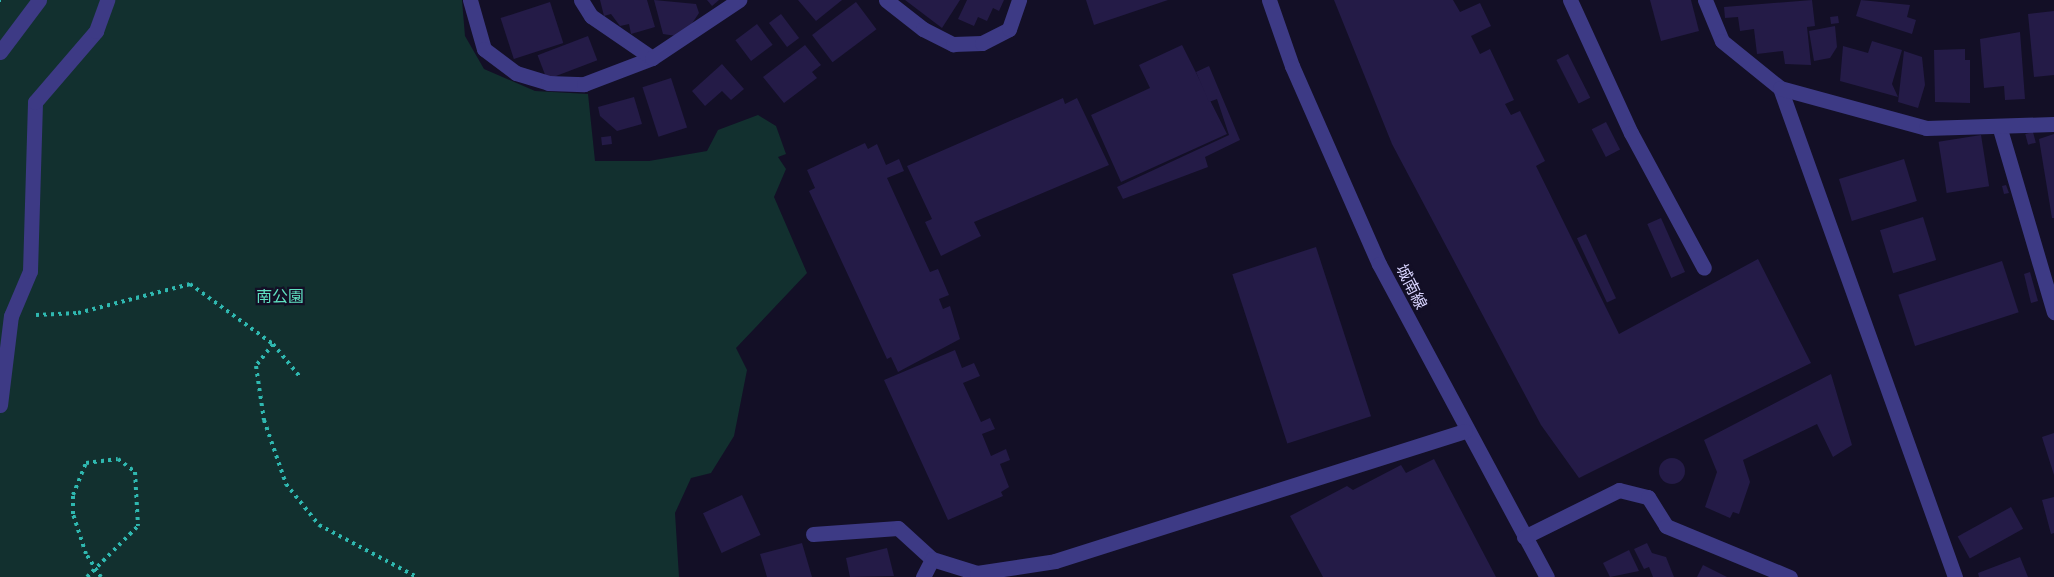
<!DOCTYPE html>
<html>
<head>
<meta charset="utf-8">
<style>
  body { margin:0 }
  #map { position:relative; width:2054px; height:577px; overflow:hidden; background:#130f26; font-family:Figtree,"Noto Sans JP",sans-serif }
  div>[style] { position:absolute }
  .green>* { inset:0; background:#12302f }
  .building>* { inset:0; background:#241b47; transform-origin:0 0 }
  .round { border-radius:50% }
  .path>* { height:4px; margin-top:-2px; transform-origin:0; background:repeating-linear-gradient(90deg,#2fb8b0 0 3px,transparent 0 7.5px) }
  .minor>* { height:15px; margin:-7.5px; padding:0 7.5px; transform-origin:7.5px; border-radius:7.5px; background:#3d3a85 }
  .path-bridge>* { height:4px; margin-top:-2px; transform-origin:0; background:repeating-linear-gradient(90deg,#2fb8b0 0 3px,transparent 0 7.5px) }
  span { translate:-50% -50%; white-space:nowrap; text-align:center; line-height:1.15; -webkit-text-stroke:4.5px #130f26; paint-order:stroke }
  .street-label { font-size:16px; color:#d9d4ff }
  .park-label { font-size:16px; color:#5fe0c0 }
</style>
</head>
<body>
<div id="map">
  <div class="green">
    <i style="clip-path:polygon(0 0,462px 0,465px 36px,484px 69px,535px 91px,588px 94px,595px 161px,649px 161px,707px 151px,718px 130px,758px 115px,776px 126px,786px 154px,778px 157px,786px 169px,774px 197px,807px 273px,736px 348px,747px 370px,734px 436px,711px 473px,691px 478px,675px 513px,679px 577px,0 577px)"></i>
  </div>
  <div class="building">
    <i style="clip-path:polygon(600px 0,647px 0,655px 27px,631px 34px,629px 24px,620px 26px,611px 14px,604px 16px)"></i>
    <i style="clip-path:polygon(654px 0,696px 4px,699px 13px,683px 37px,663px 34px)"></i>
    <i style="clip-path:polygon(707px 0,719px 0,712px 6px)"></i>
    <i style="clip-path:polygon(798px 0,842px 0,816px 21px)"></i>
    <i style="clip-path:polygon(905px 0,960px 0,942px 28px)"></i>
    <i style="clip-path:polygon(967px 0,1004px 0,999px 11px,993px 8px,987px 21px,978px 17px,974px 26px,958px 19px)"></i>
    <i style="clip-path:polygon(1086px 0,1168px 0,1094px 25px)"></i>
    <i style="clip-path:polygon(1334px 0,1453px 0,1460px 12px,1480px 3px,1491px 26px,1471px 36px,1480px 54px,1490px 49px,1514px 100px,1505px 104px,1511px 115px,1520px 111px,1545px 161px,1536px 166px,1619px 334px,1758px 259px,1811px 363px,1579px 478px,1541px 425px,1392px 144px)"></i>
    <i style="clip-path:polygon(1650px 0,1691px 0,1699px 31px,1661px 41px)"></i>
    <i style="clip-path:polygon(1812px 0,1815px 26px,1807px 27px,1811px 65px,1785px 64px,1783px 51px,1757px 54px,1754px 29px,1740px 31px,1738px 17px,1725px 18px,1724px 7px)"></i>
    <i style="clip-path:polygon(1861px 0,1910px 5px,1907px 17px,1916px 20px,1912px 34px,1856px 16px)"></i>
    <i style="left:550px;top:2px;width:43px;height:52px;rotate:72deg"></i>
    <i style="left:856px;top:2px;width:34px;height:55px;rotate:53deg"></i>
    <i style="clip-path:polygon(2054px 11px,2054px 75px,2034px 77px,2028px 14px)"></i>
    <i style="left:781px;top:14px;width:30px;height:15px;rotate:53deg"></i>
    <i style="left:1838px;top:16px;width:7px;height:8px;rotate:82deg"></i>
    <i style="left:757px;top:24px;width:26px;height:27px;rotate:53deg"></i>
    <i style="clip-path:polygon(1835px 26px,1837px 47px,1830px 58px,1814px 61px,1809px 31px)"></i>
    <i style="clip-path:polygon(2020px 32px,2025px 99px,2005px 100px,2004px 86px,1984px 88px,1980px 39px)"></i>
    <i style="left:588px;top:36px;width:26px;height:54px;rotate:69deg"></i>
    <i style="clip-path:polygon(1872px 41px,1902px 50px,1892px 84px,1898px 97px,1840px 81px,1843px 46px,1868px 53px)"></i>
    <i style="clip-path:polygon(805px 45px,821px 65px,812px 72px,817px 78px,784px 103px,763px 77px)"></i>
    <i style="clip-path:polygon(1182px 45px,1227px 134px,1121px 182px,1091px 115px,1150px 88px,1139px 65px)"></i>
    <i style="clip-path:polygon(1965px 49px,1965px 60px,1970px 60px,1970px 103px,1935px 102px,1934px 50px)"></i>
    <i style="clip-path:polygon(1904px 51px,1922px 57px,1925px 85px,1918px 108px,1898px 102px)"></i>
    <i style="left:1568px;top:54px;width:49px;height:13px;rotate:63deg"></i>
    <i style="clip-path:polygon(722px 64px,744px 89px,731px 100px,722px 91px,705px 106px,692px 91px)"></i>
    <i style="clip-path:polygon(1209px 66px,1240px 140px,1205px 157px,1208px 167px,1123px 199px,1117px 187px,1229px 135px,1217px 99px,1209px 102px,1196px 72px)"></i>
    <i style="left:671px;top:78px;width:52px;height:30px;rotate:72deg"></i>
    <i style="clip-path:polygon(634px 97px,642px 124px,617px 131px,600px 116px,598px 107px)"></i>
    <i style="clip-path:polygon(1063px 98px,1065px 104px,1077px 98px,1109px 165px,974px 222px,981px 236px,941px 256px,925px 222px,932px 219px,907px 166px)"></i>
    <i style="left:1606px;top:122px;width:31px;height:16px;rotate:63deg"></i>
    <i style="left:2033px;top:132px;width:11px;height:8px;rotate:75deg"></i>
    <i style="clip-path:polygon(2054px 134px,2054px 218px,2052px 218px,2039px 139px)"></i>
    <i style="left:1981px;top:135px;width:52px;height:43px;rotate:81deg"></i>
    <i style="left:611px;top:136px;width:8px;height:10px;rotate:83deg"></i>
    <i style="clip-path:polygon(865px 143px,868px 149px,877px 144px,886px 165px,899px 159px,904px 171px,887px 178px,930px 272px,938px 269px,949px 295px,939px 299px,943px 309px,950px 306px,960px 339px,898px 372px,891px 357px,887px 359px,809px 191px,815px 188px,807px 170px)"></i>
    <i style="left:1904px;top:159px;width:44px;height:68px;rotate:73deg"></i>
    <i style="clip-path:polygon(2006px 185px,2009px 193px,2004px 194px,2002px 186px)"></i>
    <i style="left:1923px;top:217px;width:45px;height:45px;rotate:73deg"></i>
    <i style="left:1661px;top:218px;width:59px;height:15px;rotate:66deg"></i>
    <i style="left:1586px;top:234px;width:71px;height:10px;rotate:65deg"></i>
    <i style="left:1316px;top:247px;width:178px;height:88px;rotate:72deg"></i>
    <i style="left:2002px;top:261px;width:54px;height:109px;rotate:72deg"></i>
    <i style="clip-path:polygon(2030px 272px,2038px 301px,2031px 303px,2024px 274px)"></i>
    <i style="clip-path:polygon(955px 350px,962px 368px,974px 363px,980px 376px,963px 383px,981px 422px,990px 418px,995px 429px,982px 434px,991px 456px,1006px 449px,1010px 460px,1000px 464px,1009px 487px,1001px 492px,1003px 496px,948px 520px,884px 380px)"></i>
    <i style="clip-path:polygon(1831px 374px,1852px 445px,1833px 457px,1817px 424px,1743px 460px,1750px 482px,1739px 514px,1733px 512px,1730px 518px,1705px 507px,1717px 472px,1704px 440px)"></i>
    <i style="clip-path:polygon(2054px 433px,2054px 475px,2042px 437px)"></i>
    <i class="round" style="left:1659px;top:458px;width:26px;height:26px"></i>
    <i style="clip-path:polygon(1434px 459px,1496px 577px,1323px 577px,1290px 516px,1347px 486px,1353px 490px,1401px 465px,1406px 473px)"></i>
    <i style="left:742px;top:495px;width:44px;height:43px;rotate:65deg"></i>
    <i style="clip-path:polygon(2054px 497px,2054px 533px,2051px 534px,2042px 500px)"></i>
    <i style="left:2011px;top:507px;width:25px;height:61px;rotate:61deg"></i>
    <i style="clip-path:polygon(802px 543px,812px 577px,767px 577px,760px 554px)"></i>
    <i style="clip-path:polygon(1647px 543px,1652px 553px,1666px 557px,1674px 577px,1653px 577px,1649px 567px,1644px 569px,1634px 549px)"></i>
    <i style="clip-path:polygon(887px 548px,894px 576px,850px 577px,846px 558px)"></i>
    <i style="clip-path:polygon(1629px 550px,1639px 571px,1610px 577px,1603px 563px)"></i>
    <i style="clip-path:polygon(2020px 557px,2028px 577px,1979px 577px,1978px 573px)"></i>
    <i style="clip-path:polygon(1703px 565px,1727px 577px,1697px 577px)"></i>
  </div>
  <div class="path">
    <i style="left:0;top:0;width:1px"></i>
    <i style="left:36px;top:315px;width:42px;rotate:-2.7deg"></i>
    <i style="left:78px;top:313px;width:116px;rotate:-14.5deg"></i>
    <i style="left:190px;top:284px;width:102px;rotate:35.9deg"></i>
    <i style="left:273px;top:344px;width:44px;rotate:50.5deg"></i>
    <i style="left:273px;top:344px;width:28px;rotate:128deg"></i>
    <i style="left:256px;top:366px;width:55px;rotate:81.6deg"></i>
    <i style="left:264px;top:420px;width:68px;rotate:71deg"></i>
    <i style="left:286px;top:484px;width:53px;rotate:51.2deg"></i>
    <i style="left:319px;top:525px;width:111px;rotate:28deg"></i>
    <i style="left:101px;top:577px;width:27px;rotate:-123deg"></i>
    <i style="left:86px;top:554px;width:42px;rotate:-108deg"></i>
    <i style="left:73px;top:514px;width:19px;rotate:-90deg"></i>
    <i style="left:73px;top:495px;width:35px;rotate:-68deg"></i>
    <i style="left:86px;top:463px;width:32px;rotate:-7deg"></i>
    <i style="left:118px;top:459px;width:21px;rotate:37deg"></i>
    <i style="left:135px;top:472px;width:54px;rotate:86.8deg"></i>
  </div>
  <div class="minor">
    <i style="left:470px;top:0;width:51px;rotate:74.1deg"></i>
    <i style="left:484px;top:49px;width:40px;rotate:37deg"></i>
    <i style="left:516px;top:73px;width:34px;rotate:17deg"></i>
    <i style="left:548px;top:83px;width:36px;rotate:2deg"></i>
    <i style="left:584px;top:84px;width:73px;rotate:-20.9deg"></i>
    <i style="left:581px;top:0;width:19px;rotate:58deg"></i>
    <i style="left:591px;top:16px;width:74px;rotate:34.5deg"></i>
    <i style="left:652px;top:58px;width:105px;rotate:-33.7deg"></i>
    <i style="left:886px;top:0;width:47px;rotate:38.1deg"></i>
    <i style="left:923px;top:29px;width:34px;rotate:27deg"></i>
    <i style="left:953px;top:44px;width:29px;rotate:-2deg"></i>
    <i style="left:982px;top:43px;width:30px;rotate:-27deg"></i>
    <i style="left:1009px;top:29px;width:31px;rotate:-71deg"></i>
    <i style="left:1269px;top:0;width:70px;rotate:70.8deg"></i>
    <i style="left:1292px;top:66px;width:216px;rotate:66.3deg"></i>
    <i style="left:1379px;top:264px;width:355px;rotate:61.8deg"></i>
    <i style="left:1570px;top:0;width:146px;rotate:65.4deg"></i>
    <i style="left:1631px;top:133px;width:153px;rotate:61.6deg"></i>
    <i style="left:1705px;top:0;width:44px;rotate:67.5deg"></i>
    <i style="left:1722px;top:41px;width:75px;rotate:39deg"></i>
    <i style="left:0;top:52px;width:65px;rotate:-53.1deg"></i>
    <i style="left:2000px;top:129px;width:191px;rotate:73.6deg"></i>
    <i style="left:0;top:405px;width:90px;rotate:-83deg"></i>
    <i style="left:11px;top:316px;width:49px;rotate:-67.1deg"></i>
    <i style="left:30px;top:271px;width:169px;rotate:-88.3deg"></i>
    <i style="left:35px;top:102px;width:94px;rotate:-49.3deg"></i>
    <i style="left:96px;top:31px;width:33px;rotate:-70deg"></i>
    <i style="left:813px;top:534px;width:85px;rotate:-4deg"></i>
    <i style="left:898px;top:528px;width:46px;rotate:42.4deg"></i>
    <i style="left:932px;top:559px;width:47px;rotate:17.3deg"></i>
    <i style="left:977px;top:573px;width:79px;rotate:-8.7deg"></i>
    <i style="left:1055px;top:561px;width:430px;rotate:-17.6deg"></i>
    <i style="left:1524px;top:537px;width:106px;rotate:-26.3deg"></i>
    <i style="left:1619px;top:490px;width:30px;rotate:14deg"></i>
    <i style="left:1648px;top:497px;width:34px;rotate:58deg"></i>
    <i style="left:1666px;top:526px;width:134px;rotate:22.4deg"></i>
    <i style="left:923px;top:577px;width:20px;rotate:-63deg"></i>
    <i style="left:1955px;top:577px;width:519px;rotate:-109.69deg"></i>
    <i style="left:1780px;top:88px;width:151px;rotate:15.3deg"></i>
    <i style="left:1926px;top:128px;width:128px;rotate:-1.8deg"></i>
  </div>
  <div class="path-bridge">
    <i style="left:87px;top:577px;width:72px;rotate:-45deg"></i>
  </div>
  <div class="street-label">
    <span style="left:1411px;top:287px;rotate:63deg">城南線</span>
  </div>
  <div class="park-label">
    <span style="left:280px;top:297px">南公園</span>
  </div>
</div>
</body>
</html>
